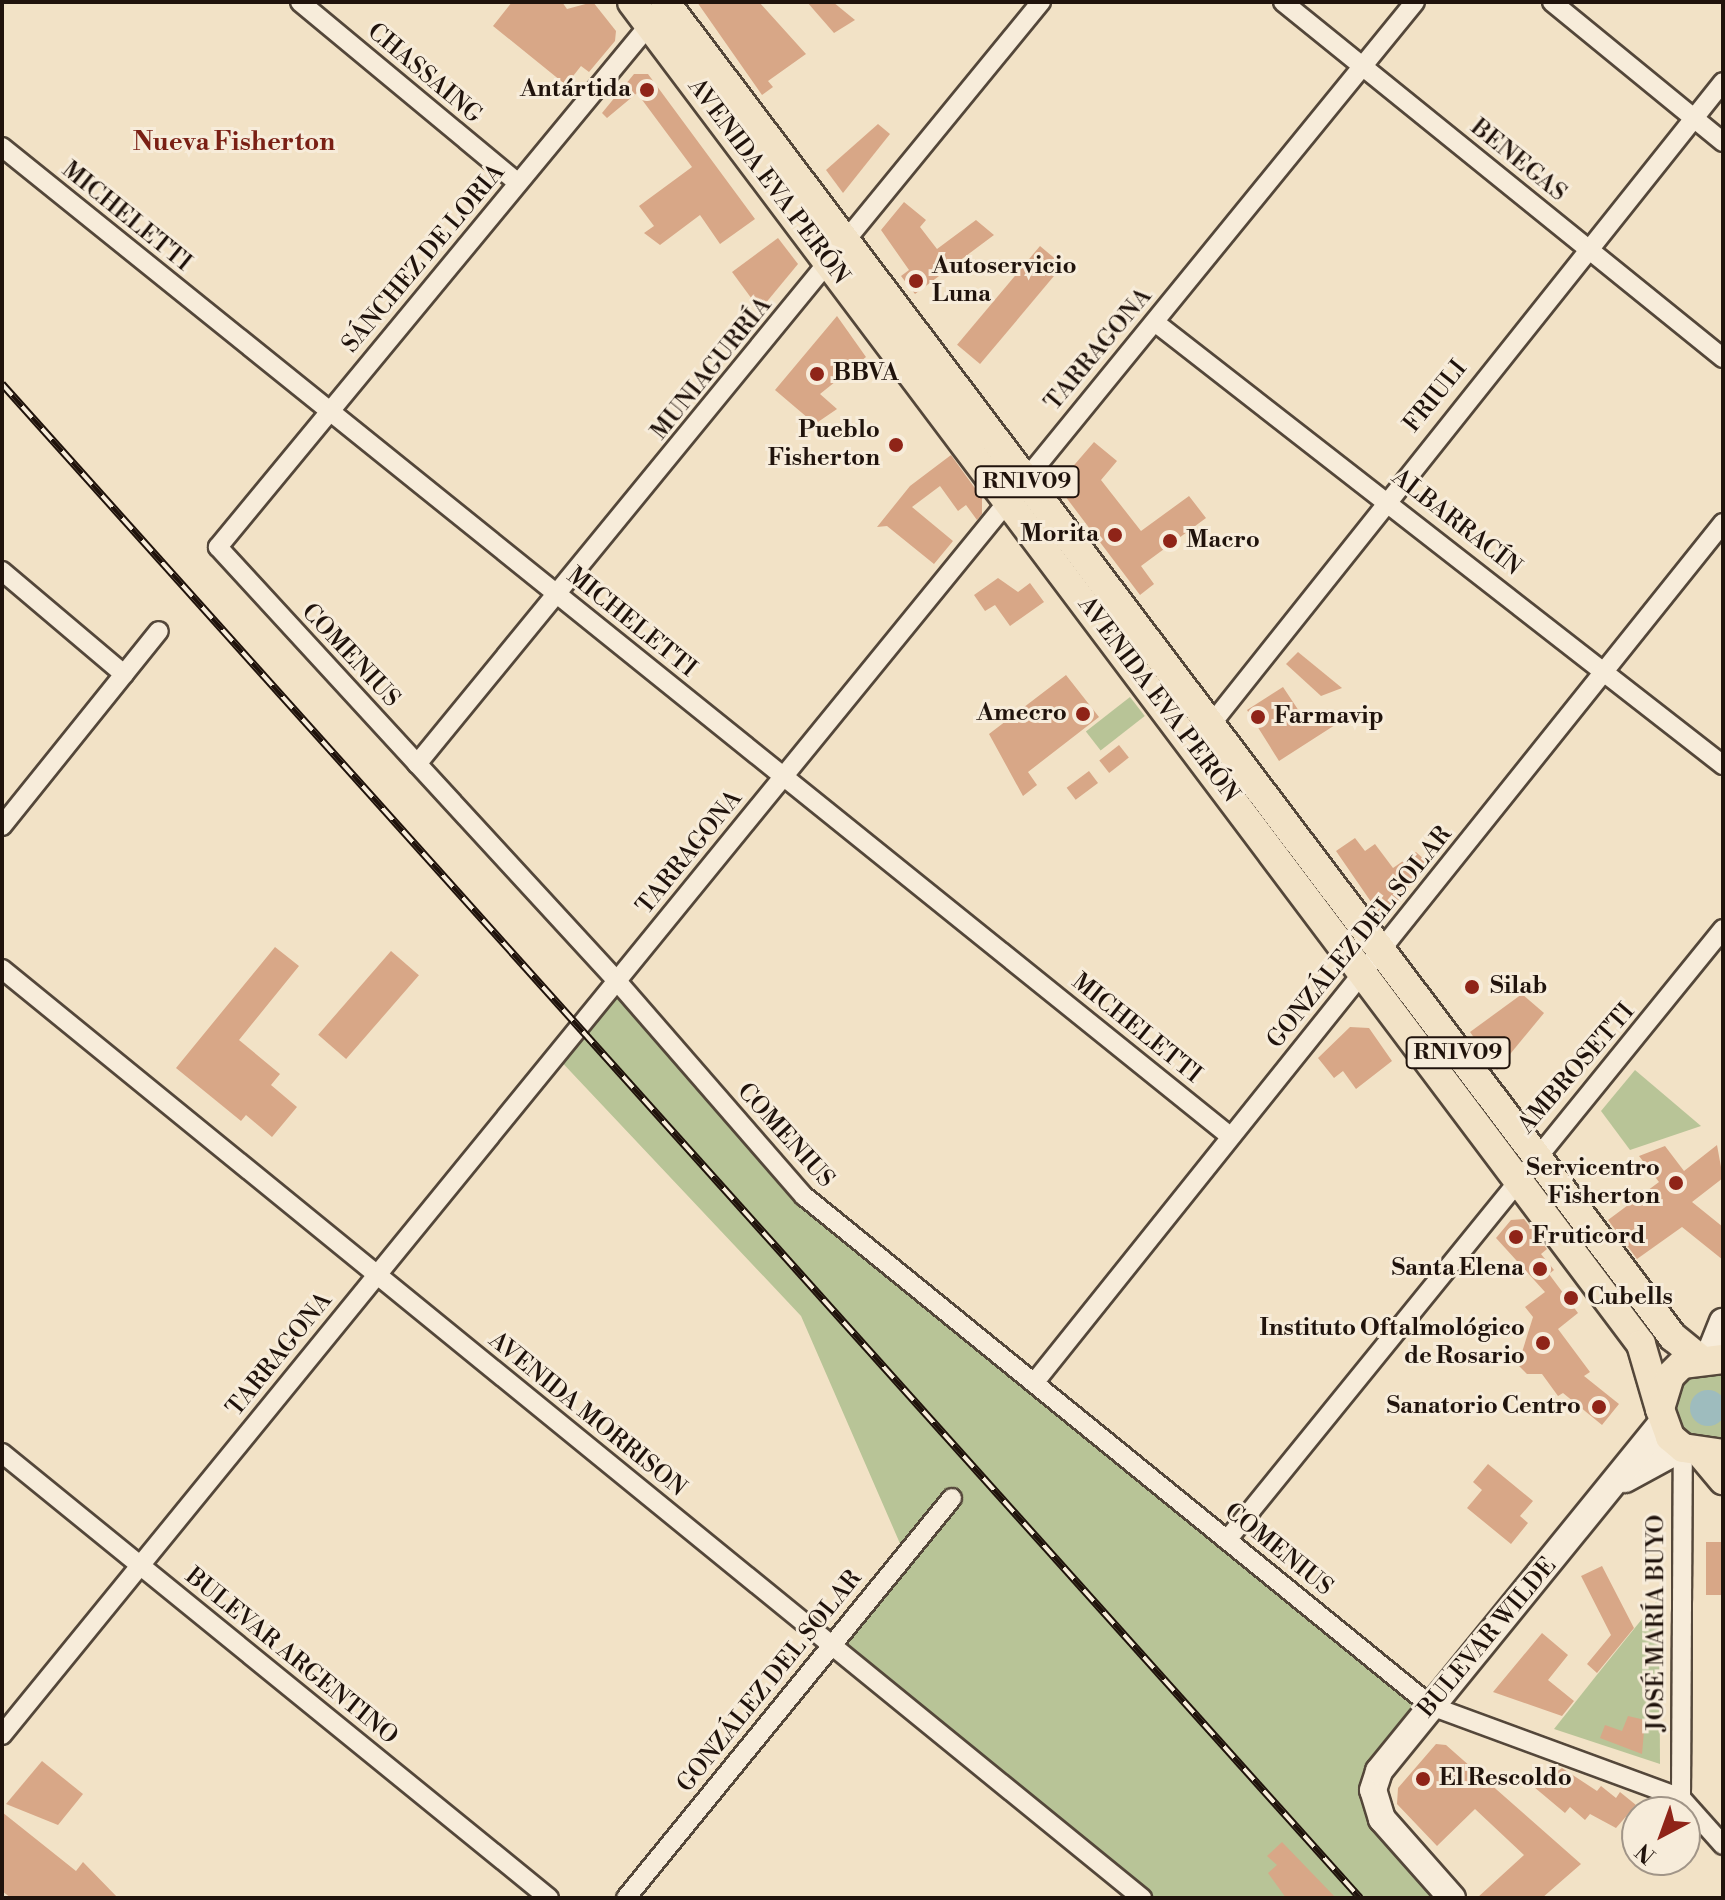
<!DOCTYPE html>
<html>
<head>
<meta charset="utf-8">
<style>
  body { margin:0 }
  #map { position:relative; width:1725px; height:1900px; overflow:hidden; background:#f2e2c6; font-family:"Libre Bodoni",serif }
  div>[style] { position:absolute }
  .green>* { inset:0; background:#b8c497; transform-origin:0 0 }
  .water>* { inset:0; background:#9ebcbe }
  .round { border-radius:50% }
  .building>* { inset:0; background:#d8a787; transform-origin:0 0 }
  .roads { filter:drop-shadow(2px 0 #54473a) drop-shadow(-2px 0 #54473a) drop-shadow(0 2px #54473a) drop-shadow(0 -2px #54473a) }
  .street>* { height:18px; margin:-9px; padding:0 9px; transform-origin:9px; border-radius:9px; background:#f7ecda }
  .secondary>* { height:26px; margin:-13px; padding:0 13px; transform-origin:13px; border-radius:13px; background:#f7ecda }
  .primary>* { height:28px; margin:-14px; padding:0 14px; transform-origin:14px; border-radius:14px; background:#f2e2c6 }
  .rail>* { height:8px; margin-top:-4px; transform-origin:0; background:repeating-linear-gradient(90deg,#f7ecda 0 15px,#20130c 0 30px); box-sizing:border-box; border-block:2px solid #20130c }
  .dots>* { width:22px; height:22px; translate:-50% -50%; box-sizing:border-box; border:4px solid #f7ecda; border-radius:50% }
  span { translate:-50% -50%; white-space:nowrap; text-align:center; line-height:1.15; -webkit-text-stroke:6px #f7ecda; paint-order:stroke }
  .shield-label span { padding:2px 6px; background:#f7ecda; border:2px solid; border-radius:6px; -webkit-text-stroke-width:0 }
  .shield-label { font-size:22px; color:#20130c; font-weight:700 }
  .street-label { font-size:24px; color:#20130c }
  .poi-label { font-size:24px; color:#20130c; font-weight:700 }
  .right { translate:-100% -50%; text-align:right }
  .left { translate:0 -50%; text-align:left }
  .neighbourhood-label { font-size:26px; color:#7a1f14; font-weight:700 }
  .frame { position:absolute; inset:0; border:4px solid #20130c; pointer-events:none }
  .north { position:absolute; left:1621px; top:1796px; width:80px; height:80px; box-sizing:border-box; background:#f7ecda; border:2px solid #a19588; border-radius:50%; rotate:221deg; font-size:22px; font-weight:700; line-height:32px; text-align:center; color:#20130c }
  .north::after { content:''; display:block; margin:auto; width:28px; height:36px; background:#8f2418; clip-path:polygon(50% 0,100% 100%,50% 72%,0 100%) }
</style>
</head>
<body>
<div id="map">
  <div class="green">
    <i style="left:1130px;top:697px;width:24px;height:56px;rotate:52deg"></i>
    <i style="clip-path:polygon(616px 980px,804px 1196px,1431px 1706px,1373px 1790px,1452px 1898px,1142px 1898px,830px 1644px,905px 1555px,801px 1316px,555px 1055px)"></i>
    <i style="clip-path:polygon(1635px 1070px,1701px 1126px,1630px 1150px,1601px 1111px)"></i>
    <i style="clip-path:polygon(1723px 1359px,1723px 1454px,1692px 1453px,1662px 1391px)"></i>
    <i style="clip-path:polygon(1659px 1598px,1660px 1764px,1554px 1729px,1596px 1676px)"></i>
  </div>
  <div class="water">
    <i class="round" style="left:1690px;top:1390px;width:36px;height:36px"></i>
  </div>
  <div class="building">
    <i style="clip-path:polygon(512px 2px,562px 2px,567px 9px,593px 2px,616px 31px,615px 41px,589px 72px,581px 66px,566px 85px,493px 26px)"></i>
    <i style="clip-path:polygon(697px 2px,759px 2px,806px 54px,768px 81px,773px 87px,762px 95px)"></i>
    <i style="clip-path:polygon(807px 2px,833px 2px,855px 20px,834px 33px)"></i>
    <i style="clip-path:polygon(634px 74px,648px 74px,755px 219px,720px 244px,700px 215px,660px 245px,644px 233px,654px 226px,639px 206px,692px 167px,637px 93px,607px 118px,602px 113px)"></i>
    <i style="clip-path:polygon(878px 124px,890px 134px,843px 193px,826px 170px)"></i>
    <i style="clip-path:polygon(904px 202px,926px 220px,920px 227px,937px 249px,976px 220px,994px 235px,915px 294px,901px 276px,909px 270px,881px 230px)"></i>
    <i style="clip-path:polygon(778px 238px,798px 264px,760px 310px,732px 272px)"></i>
    <i style="left:1040px;top:246px;width:30px;height:129px;rotate:40deg"></i>
    <i style="clip-path:polygon(837px 316px,866px 357px,820px 394px,837px 409px,815px 424px,775px 390px)"></i>
    <i style="clip-path:polygon(1094px 442px,1117px 461px,1101px 480px,1141px 531px,1189px 496px,1206px 518px,1141px 566px,1154px 584px,1140px 595px,1065px 496px,1063px 478px)"></i>
    <i style="clip-path:polygon(951px 455px,982px 498px,982px 514px,977px 520px,966px 505px,958px 511px,940px 486px,912px 507px,953px 541px,934px 564px,887px 526px,877px 527px,910px 486px)"></i>
    <i style="clip-path:polygon(998px 578px,1018px 592px,1030px 583px,1044px 602px,1010px 626px,995px 605px,985px 611px,974px 595px)"></i>
    <i style="clip-path:polygon(1298px 652px,1342px 688px,1321px 696px,1286px 664px)"></i>
    <i style="clip-path:polygon(1066px 675px,1099px 717px,1028px 772px,1037px 785px,1023px 796px,989px 734px)"></i>
    <i style="clip-path:polygon(1283px 687px,1307px 723px,1326px 711px,1335px 725px,1279px 761px,1247px 710px)"></i>
    <i style="left:1119px;top:745px;width:16px;height:25px;rotate:52deg"></i>
    <i style="left:1089px;top:771px;width:15px;height:28px;rotate:53deg"></i>
    <i style="clip-path:polygon(1355px 838px,1365px 851px,1375px 844px,1393px 868px,1416px 852px,1428px 863px,1388px 913px,1378px 912px,1336px 851px)"></i>
    <i style="clip-path:polygon(275px 947px,299px 966px,239px 1040px,280px 1074px,271px 1085px,297px 1107px,272px 1137px,246px 1115px,241px 1121px,176px 1068px)"></i>
    <i style="left:391px;top:951px;width:37px;height:111px;rotate:41deg"></i>
    <i style="clip-path:polygon(1522px 994px,1544px 1013px,1497px 1070px,1470px 1032px)"></i>
    <i style="clip-path:polygon(1350px 1027px,1369px 1028px,1392px 1061px,1356px 1089px,1343px 1071px,1334px 1078px,1318px 1058px)"></i>
    <i style="clip-path:polygon(1717px 1145px,1723px 1178px,1692px 1202px,1723px 1227px,1723px 1260px,1682px 1227px,1637px 1259px,1608px 1220px,1659px 1182px,1639px 1156px,1665px 1146px,1684px 1171px)"></i>
    <i style="clip-path:polygon(1524px 1219px,1547px 1249px,1541px 1254px,1554px 1270px,1549px 1274px,1578px 1313px,1558px 1329px,1590px 1372px,1584px 1376px,1619px 1404px,1602px 1425px,1563px 1393px,1558px 1396px,1542px 1374px,1527px 1374px,1518px 1365px,1533px 1317px,1525px 1307px,1545px 1292px,1496px 1238px,1511px 1220px)"></i>
    <i style="clip-path:polygon(1488px 1464px,1533px 1501px,1520px 1516px,1528px 1523px,1511px 1544px,1467px 1508px,1482px 1490px,1473px 1482px)"></i>
    <i style="left:1706px;top:1542px;width:17px;height:53px"></i>
    <i style="clip-path:polygon(1602px 1566px,1634px 1628px,1597px 1673px,1587px 1664px,1611px 1635px,1581px 1576px)"></i>
    <i style="clip-path:polygon(1542px 1633px,1568px 1655px,1548px 1680px,1574px 1701px,1562px 1716px,1493px 1692px)"></i>
    <i style="clip-path:polygon(1628px 1716px,1645px 1720px,1642px 1754px,1600px 1738px,1605px 1725px,1622px 1731px)"></i>
    <i style="clip-path:polygon(1436px 1744px,1446px 1745px,1581px 1864px,1542px 1898px,1477px 1898px,1524px 1855px,1475px 1809px,1437px 1846px,1397px 1804px,1398px 1788px)"></i>
    <i style="clip-path:polygon(42px 1761px,83px 1794px,58px 1825px,6px 1804px)"></i>
    <i style="clip-path:polygon(1562px 1768px,1597px 1791px,1601px 1786px,1616px 1798px,1620px 1792px,1636px 1805px,1616px 1828px,1590px 1814px,1585px 1820px,1570px 1807px,1565px 1813px,1534px 1787px)"></i>
    <i style="clip-path:polygon(2px 1812px,76px 1871px,83px 1862px,118px 1898px,11px 1898px,2px 1891px)"></i>
    <i style="clip-path:polygon(1282px 1842px,1336px 1898px,1286px 1898px,1268px 1873px,1277px 1865px,1267px 1856px)"></i>
  </div>
  <div class="roads">
    <div class="street">
      <i style="left:300px;top:2px;width:283px;rotate:39.7deg"></i>
      <i style="left:1283px;top:2px;width:566px;rotate:38.98deg"></i>
      <i style="left:1552px;top:2px;width:221px;rotate:39.3deg"></i>
      <i style="left:654px;top:19px;width:685px;rotate:129.55deg"></i>
      <i style="left:218px;top:547px;width:588px;rotate:47.41deg"></i>
      <i style="left:616px;top:980px;width:286px;rotate:49deg"></i>
      <i style="left:804px;top:1196px;width:808px;rotate:39.12deg"></i>
      <i style="left:1431px;top:1706px;width:266px;rotate:20.2deg"></i>
      <i style="left:1681px;top:1798px;width:63px;rotate:48.2deg"></i>
      <i style="left:2px;top:147px;width:1577px;rotate:38.85deg"></i>
      <i style="left:1156px;top:323px;width:719px;rotate:37.94deg"></i>
      <i style="left:2px;top:571px;width:160px;rotate:40.2deg"></i>
      <i style="left:1193px;top:747px;width:850px;rotate:-51.45deg"></i>
      <i style="left:417px;top:764px;width:985px;rotate:-50.69deg"></i>
      <i style="left:2px;top:826px;width:250px;rotate:-51.2deg"></i>
      <i style="left:2px;top:969px;width:1471px;rotate:39.18deg"></i>
      <i style="left:1034px;top:1383px;width:1102px;rotate:-51.3deg"></i>
      <i style="left:2px;top:1453px;width:705px;rotate:39.13deg"></i>
      <i style="left:1227px;top:1540px;width:787px;rotate:-50.93deg"></i>
      <i style="left:2px;top:1735px;width:2236px;rotate:-50.81deg"></i>
      <i style="left:1681px;top:1798px;width:350px;rotate:-89.7deg"></i>
      <i style="left:626px;top:1898px;width:516px;rotate:-50.82deg"></i>
    </div>
    <div class="secondary">
      <i style="left:1709px;top:1356px;width:37px;rotate:-68deg"></i>
      <i style="left:1625px;top:1479px;width:65px;rotate:-28.5deg"></i>
      <i style="left:1452px;top:1898px;width:106px;rotate:-131.5deg"></i>
      <i style="left:1382px;top:1819px;width:30px;rotate:-107deg"></i>
      <i style="left:1373px;top:1790px;width:20px;rotate:-72deg"></i>
      <i style="left:1379px;top:1771px;width:450px;rotate:-50.9deg"></i>
    </div>
    <div class="primary">
      <i style="left:632px;top:2px;width:1679px;rotate:53.06deg"></i>
      <i style="left:1641px;top:1344px;width:68px;rotate:73.7deg"></i>
      <i style="left:665px;top:2px;width:1673px;rotate:52.95deg"></i>
      <i style="left:1673px;top:1337px;width:32px;rotate:39deg"></i>
      <i style="left:1723px;top:1359px;width:41px;rotate:173deg"></i>
      <i style="left:1682px;top:1364px;width:17px;rotate:135deg"></i>
      <i style="left:1670px;top:1376px;width:34px;rotate:107deg"></i>
      <i style="left:1660px;top:1409px;width:30px;rotate:70deg"></i>
      <i style="left:1670px;top:1437px;width:17px;rotate:40deg"></i>
      <i style="left:1683px;top:1448px;width:40px;rotate:8.5deg"></i>
      <i style="left:1702px;top:1455px;width:33px;rotate:50deg"></i>
    </div>
  </div>
  <div class="rail">
    <i style="left:2px;top:384px;width:2034px;rotate:48.11deg"></i>
  </div>
  <div class="dots">
    <i style="left:647px;top:90px;background:#8f2418"></i>
    <i style="left:916px;top:281px;background:#8f2418"></i>
    <i style="left:817px;top:374px;background:#8f2418"></i>
    <i style="left:896px;top:445px;background:#8f2418"></i>
    <i style="left:1115px;top:535px;background:#8f2418"></i>
    <i style="left:1170px;top:541px;background:#8f2418"></i>
    <i style="left:1083px;top:714px;background:#8f2418"></i>
    <i style="left:1258px;top:717px;background:#8f2418"></i>
    <i style="left:1472px;top:987px;background:#8f2418"></i>
    <i style="left:1676px;top:1183px;background:#8f2418"></i>
    <i style="left:1516px;top:1237px;background:#8f2418"></i>
    <i style="left:1540px;top:1269px;background:#8f2418"></i>
    <i style="left:1571px;top:1298px;background:#8f2418"></i>
    <i style="left:1543px;top:1343px;background:#8f2418"></i>
    <i style="left:1599px;top:1407px;background:#8f2418"></i>
    <i style="left:1423px;top:1779px;background:#8f2418"></i>
  </div>
  <div class="shield-label">
    <span style="left:1027px;top:482px">RN1V09</span>
    <span style="left:1458px;top:1053px">RN1V09</span>
  </div>
  <div class="street-label">
    <span style="left:424px;top:74px;rotate:40deg">CHASSAING</span>
    <span style="left:1518px;top:161px;rotate:39deg">BENEGAS</span>
    <span style="left:768px;top:182px;rotate:53deg">AVENIDA EVA PERÓN</span>
    <span style="left:126px;top:217px;rotate:39deg">MICHELETTI</span>
    <span style="left:424px;top:259px;rotate:-50deg">SÁNCHEZ DE LORIA</span>
    <span style="left:1099px;top:350px;rotate:-50deg">TARRAGONA</span>
    <span style="left:712px;top:369px;rotate:-51deg">MUNIAGURRÍA</span>
    <span style="left:1436px;top:397px;rotate:-51deg">FRIULI</span>
    <span style="left:1456px;top:523px;rotate:38deg">ALBARRACÍN</span>
    <span style="left:631px;top:623px;rotate:39deg">MICHELETTI</span>
    <span style="left:350px;top:656px;rotate:47deg">COMENIUS</span>
    <span style="left:1158px;top:700px;rotate:53deg">AVENIDA EVA PERÓN</span>
    <span style="left:690px;top:853px;rotate:-51deg">TARRAGONA</span>
    <span style="left:1360px;top:938px;rotate:-51deg">GONZÁLEZ DEL SOLAR</span>
    <span style="left:1136px;top:1029px;rotate:39deg">MICHELETTI</span>
    <span style="left:1577px;top:1069px;rotate:-49deg">AMBROSETTI</span>
    <span style="left:785px;top:1136px;rotate:48deg">COMENIUS</span>
    <span style="left:280px;top:1355px;rotate:-51deg">TARRAGONA</span>
    <span style="left:587px;top:1415px;rotate:39deg">AVENIDA MORRISON</span>
    <span style="left:1278px;top:1550px;rotate:39deg">COMENIUS</span>
    <span style="left:1657px;top:1623px;rotate:-90deg">JOSÉ MARÍA BUYO</span>
    <span style="left:1488px;top:1638px;rotate:-50deg">BULEVAR WILDE</span>
    <span style="left:291px;top:1657px;rotate:39deg">BULEVAR ARGENTINO</span>
    <span style="left:770px;top:1682px;rotate:-51deg">GONZÁLEZ DEL SOLAR</span>
  </div>
  <div class="poi-label">
    <span class="right" style="left:631px;top:90px">Antártida</span>
    <span class="left" style="left:932px;top:281px">Autoservicio<br>Luna</span>
    <span class="left" style="left:833px;top:374px">BBVA</span>
    <span class="right" style="left:880px;top:445px">Pueblo<br>Fisherton</span>
    <span class="right" style="left:1099px;top:535px">Morita</span>
    <span class="left" style="left:1186px;top:541px">Macro</span>
    <span class="right" style="left:1067px;top:714px">Amecro</span>
    <span class="left" style="left:1274px;top:717px">Farmavip</span>
    <span class="left" style="left:1490px;top:987px">Silab</span>
    <span class="right" style="left:1660px;top:1183px">Servicentro<br>Fisherton</span>
    <span class="left" style="left:1532px;top:1237px">Fruticord</span>
    <span class="right" style="left:1524px;top:1269px">Santa Elena</span>
    <span class="left" style="left:1587px;top:1298px">Cubells</span>
    <span class="right" style="left:1525px;top:1343px">Instituto Oftalmológico<br>de Rosario</span>
    <span class="right" style="left:1581px;top:1407px">Sanatorio Centro</span>
    <span class="left" style="left:1439px;top:1779px">El Rescoldo</span>
  </div>
  <div class="neighbourhood-label">
    <span style="left:234px;top:143px">Nueva Fisherton</span>
  </div>
  <div class="frame"></div>
  <div class="north">N</div>
</div>
</body>
</html>
